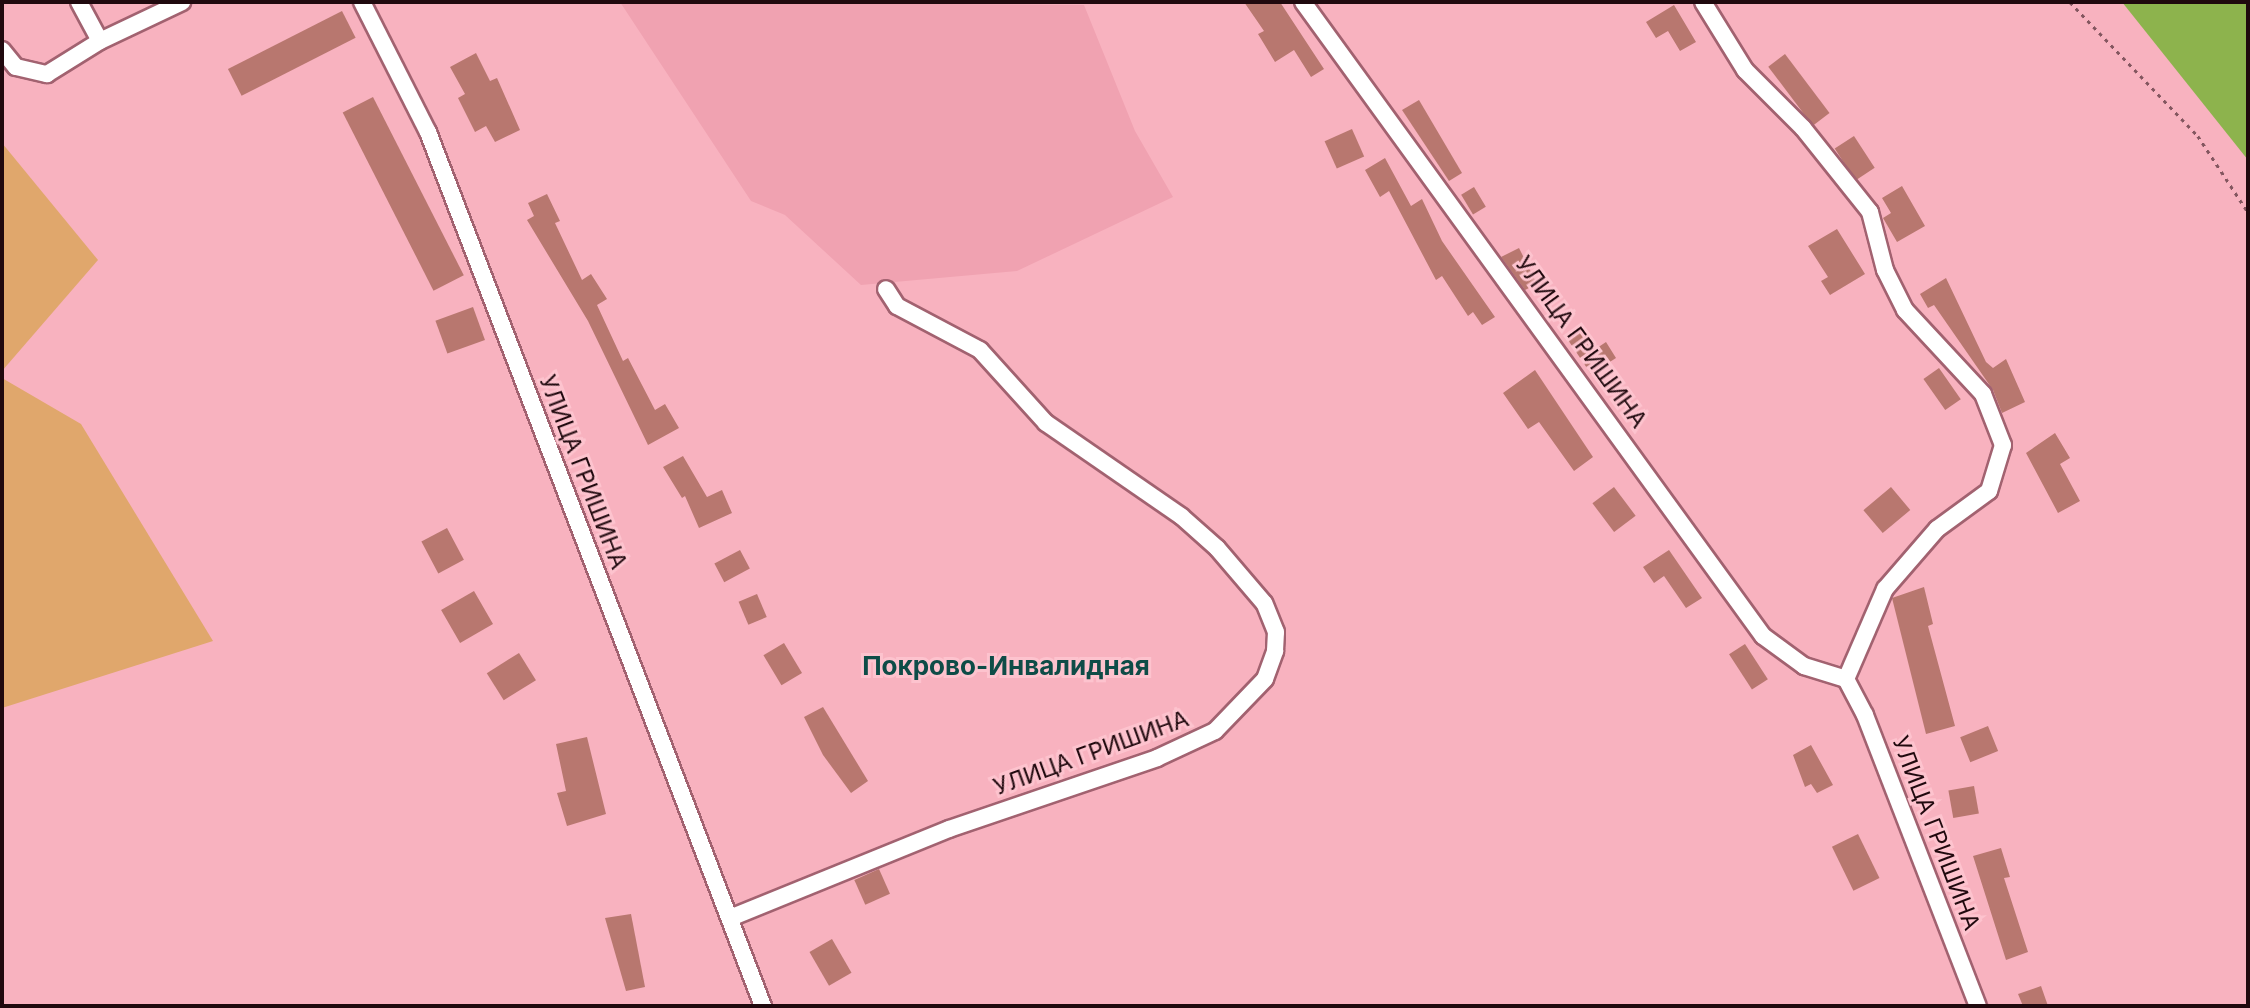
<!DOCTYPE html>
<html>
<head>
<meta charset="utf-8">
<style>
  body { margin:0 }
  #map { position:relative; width:2250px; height:1008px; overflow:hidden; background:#f8b2bf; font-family:Inter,sans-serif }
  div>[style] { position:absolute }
  .built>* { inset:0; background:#f0a2b1 }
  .green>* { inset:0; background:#e0a76c }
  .water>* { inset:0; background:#8db34d }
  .building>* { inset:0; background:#b8776f; transform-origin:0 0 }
  .path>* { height:2.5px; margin-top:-1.25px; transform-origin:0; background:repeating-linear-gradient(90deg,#83565f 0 3.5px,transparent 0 8.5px) }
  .roads { filter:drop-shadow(2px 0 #a26270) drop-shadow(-2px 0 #a26270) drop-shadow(0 2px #a26270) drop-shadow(0 -2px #a26270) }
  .street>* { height:16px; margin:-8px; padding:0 8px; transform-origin:8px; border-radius:8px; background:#fff }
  span { translate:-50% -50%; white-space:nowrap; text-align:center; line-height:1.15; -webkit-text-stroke:6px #fdc3ce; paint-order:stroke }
  .street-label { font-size:23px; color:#20090e }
  .quarter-label { font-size:26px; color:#0e4c47; font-weight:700 }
  .frame { position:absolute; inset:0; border:4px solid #20090e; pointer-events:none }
</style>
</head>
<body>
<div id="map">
  <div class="built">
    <i style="clip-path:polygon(620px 2px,1084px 5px,1135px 131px,1173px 197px,1017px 271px,861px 285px,785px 215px,751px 201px)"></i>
  </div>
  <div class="green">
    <i style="clip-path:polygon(2px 143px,98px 260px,2px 371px)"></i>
    <i style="clip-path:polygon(2px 378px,81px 424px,213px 641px,2px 708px)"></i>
  </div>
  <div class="water">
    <i style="clip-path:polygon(2122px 2px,2248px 2px,2248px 160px)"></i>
  </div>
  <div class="building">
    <i style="clip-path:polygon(1244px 2px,1280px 2px,1324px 69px,1311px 77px,1294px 50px,1275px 62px,1258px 34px,1264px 31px)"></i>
    <i style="clip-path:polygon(1674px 5px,1696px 42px,1680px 51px,1668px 31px,1656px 38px,1646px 22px)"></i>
    <i style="left:342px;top:11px;width:30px;height:128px;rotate:63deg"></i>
    <i style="clip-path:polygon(476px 53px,490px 81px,497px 78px,520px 130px,495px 142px,486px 126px,475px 132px,458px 98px,465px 94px,450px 67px)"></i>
    <i style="left:1785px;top:54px;width:74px;height:21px;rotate:53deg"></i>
    <i style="left:373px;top:97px;width:200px;height:34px;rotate:63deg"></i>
    <i style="clip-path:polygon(1419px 100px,1462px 173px,1449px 181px,1402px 110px)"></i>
    <i style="left:1352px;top:129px;width:30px;height:30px;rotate:66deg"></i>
    <i style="left:1854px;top:136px;width:38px;height:23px;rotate:57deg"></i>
    <i style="clip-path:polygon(1385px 158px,1411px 206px,1422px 199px,1442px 241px,1495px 317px,1482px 325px,1473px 312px,1468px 316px,1442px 276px,1436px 280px,1389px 191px,1380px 197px,1365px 170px)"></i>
    <i style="clip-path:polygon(1902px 186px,1925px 226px,1897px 242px,1883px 218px,1891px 213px,1882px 198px)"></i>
    <i style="left:1474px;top:187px;width:23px;height:15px;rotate:59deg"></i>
    <i style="clip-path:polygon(547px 194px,560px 221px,555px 223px,582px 280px,591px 274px,607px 299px,597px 305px,623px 361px,628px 358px,655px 410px,665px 404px,679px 428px,648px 445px,588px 321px,527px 220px,534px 216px,528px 203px)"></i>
    <i style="clip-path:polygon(1837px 229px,1865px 274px,1830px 295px,1821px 281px,1828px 277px,1808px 246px)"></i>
    <i style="clip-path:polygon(1519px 248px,1537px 284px,1525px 290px,1501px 257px)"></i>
    <i style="clip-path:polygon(1946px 278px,1986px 362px,1993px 368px,2006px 359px,2025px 402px,2002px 413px,1993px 390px,1934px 305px,1928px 308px,1920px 294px)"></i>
    <i style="left:473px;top:307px;width:35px;height:40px;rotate:70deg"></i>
    <i style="clip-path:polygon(1584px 329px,1597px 348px,1606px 342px,1616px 358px,1591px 374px,1568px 340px)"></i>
    <i style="left:1939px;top:368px;width:38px;height:19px;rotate:55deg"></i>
    <i style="clip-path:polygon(1535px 370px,1593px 457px,1574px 471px,1539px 422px,1528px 429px,1503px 393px)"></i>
    <i style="clip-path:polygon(2055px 433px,2070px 458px,2060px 464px,2080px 501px,2058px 513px,2026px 453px)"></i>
    <i style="clip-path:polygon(683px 456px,707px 497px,722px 490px,732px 513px,699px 528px,685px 496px,682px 498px,663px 467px)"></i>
    <i style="left:1614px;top:487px;width:36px;height:27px;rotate:53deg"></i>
    <i style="left:1891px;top:487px;width:30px;height:36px;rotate:50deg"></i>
    <i style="left:447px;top:528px;width:36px;height:29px;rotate:62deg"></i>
    <i style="left:740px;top:550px;width:21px;height:29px;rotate:62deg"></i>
    <i style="clip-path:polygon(1669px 550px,1702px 598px,1686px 608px,1664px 576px,1654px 583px,1643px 567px)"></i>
    <i style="clip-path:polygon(1924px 587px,1933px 624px,1928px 626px,1955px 726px,1926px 734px,1892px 598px)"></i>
    <i style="left:474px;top:591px;width:38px;height:38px;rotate:60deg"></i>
    <i style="left:757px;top:594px;width:25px;height:20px;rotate:67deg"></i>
    <i style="left:784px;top:643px;width:35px;height:24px;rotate:59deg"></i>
    <i style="left:1745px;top:644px;width:42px;height:19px;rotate:57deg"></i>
    <i style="left:519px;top:653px;width:32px;height:38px;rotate:58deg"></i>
    <i style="clip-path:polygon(823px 707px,868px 781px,851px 793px,823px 755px,804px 717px)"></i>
    <i style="left:1988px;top:726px;width:27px;height:30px;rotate:68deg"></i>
    <i style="clip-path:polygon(587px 737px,606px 814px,567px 826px,557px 793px,566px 791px,556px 744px)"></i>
    <i style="clip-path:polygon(1811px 745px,1833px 785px,1817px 793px,1811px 784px,1805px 787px,1793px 755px)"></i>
    <i style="left:1974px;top:786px;width:28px;height:26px;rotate:80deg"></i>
    <i style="left:1858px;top:834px;width:49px;height:29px;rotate:64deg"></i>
    <i style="clip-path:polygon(2001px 848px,2010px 877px,2004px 878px,2028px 952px,2006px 960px,1973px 856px)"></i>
    <i style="left:879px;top:869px;width:27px;height:27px;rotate:66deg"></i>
    <i style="clip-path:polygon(631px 914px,645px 987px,626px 991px,605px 918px)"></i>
    <i style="left:832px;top:939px;width:39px;height:26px;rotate:60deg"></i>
    <i style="clip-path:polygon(2041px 986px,2048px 1006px,2023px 1006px,2018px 994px)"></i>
  </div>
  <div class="path">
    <i style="left:2070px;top:2px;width:185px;rotate:46.3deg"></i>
    <i style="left:2198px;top:136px;width:91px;rotate:56.7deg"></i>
  </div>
  <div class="roads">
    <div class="street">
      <i style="left:79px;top:2px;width:44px;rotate:61.7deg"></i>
      <i style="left:100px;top:41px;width:91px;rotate:-25.4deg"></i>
      <i style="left:362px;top:2px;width:146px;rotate:63.1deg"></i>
      <i style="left:428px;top:132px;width:936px;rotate:69.03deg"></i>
      <i style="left:1303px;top:2px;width:783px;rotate:54.04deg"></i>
      <i style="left:1763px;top:636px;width:51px;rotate:36.2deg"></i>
      <i style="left:1804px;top:666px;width:44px;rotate:17.2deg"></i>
      <i style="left:1846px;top:679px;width:41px;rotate:62.2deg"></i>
      <i style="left:1865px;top:715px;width:312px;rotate:68.8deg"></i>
      <i style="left:1703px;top:2px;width:80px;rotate:58.3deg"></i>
      <i style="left:1745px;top:70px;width:82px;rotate:45deg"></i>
      <i style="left:1803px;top:128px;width:107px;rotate:51.4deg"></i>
      <i style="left:1870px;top:212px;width:60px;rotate:75.5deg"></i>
      <i style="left:1885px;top:270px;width:45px;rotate:63.4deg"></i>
      <i style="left:1905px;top:310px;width:115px;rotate:47.1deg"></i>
      <i style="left:1983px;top:394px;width:55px;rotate:68.6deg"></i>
      <i style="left:2003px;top:445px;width:48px;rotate:106.9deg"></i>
      <i style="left:1989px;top:491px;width:64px;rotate:143.8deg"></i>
      <i style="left:1937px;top:529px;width:79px;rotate:130.9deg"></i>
      <i style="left:1885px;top:589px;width:98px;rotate:113.4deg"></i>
      <i style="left:2px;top:50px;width:22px;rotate:51deg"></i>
      <i style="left:16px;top:67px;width:32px;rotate:13deg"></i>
      <i style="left:47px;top:74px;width:62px;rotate:-31.9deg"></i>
      <i style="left:730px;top:918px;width:236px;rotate:-22.1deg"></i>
      <i style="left:949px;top:829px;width:220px;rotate:-18.8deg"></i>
      <i style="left:1157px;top:758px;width:64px;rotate:-25deg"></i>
      <i style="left:1215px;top:731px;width:72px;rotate:-46.1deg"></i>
      <i style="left:1265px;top:679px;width:30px;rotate:-70deg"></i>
      <i style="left:1275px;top:651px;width:19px;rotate:-87deg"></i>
      <i style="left:1276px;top:632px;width:31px;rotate:-112deg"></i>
      <i style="left:1264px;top:603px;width:72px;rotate:-130.5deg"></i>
      <i style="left:1217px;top:548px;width:48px;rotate:-138.4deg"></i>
      <i style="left:1181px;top:516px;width:164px;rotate:-145.4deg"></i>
      <i style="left:1046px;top:423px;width:98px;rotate:-132.1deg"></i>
      <i style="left:980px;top:350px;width:94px;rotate:-152.1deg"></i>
      <i style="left:897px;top:306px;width:20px;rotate:-123deg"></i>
    </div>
  </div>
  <div class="street-label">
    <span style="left:1581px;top:342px;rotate:54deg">УЛИЦА ГРИШИНА</span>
    <span style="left:583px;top:472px;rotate:69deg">УЛИЦА ГРИШИНА</span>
    <span style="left:1091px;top:753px;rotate:-20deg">УЛИЦА ГРИШИНА</span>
    <span style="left:1936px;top:833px;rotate:69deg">УЛИЦА ГРИШИНА</span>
  </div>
  <div class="quarter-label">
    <span style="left:1006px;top:666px">Покрово-Инвалидная</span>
  </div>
  <div class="frame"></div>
</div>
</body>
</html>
